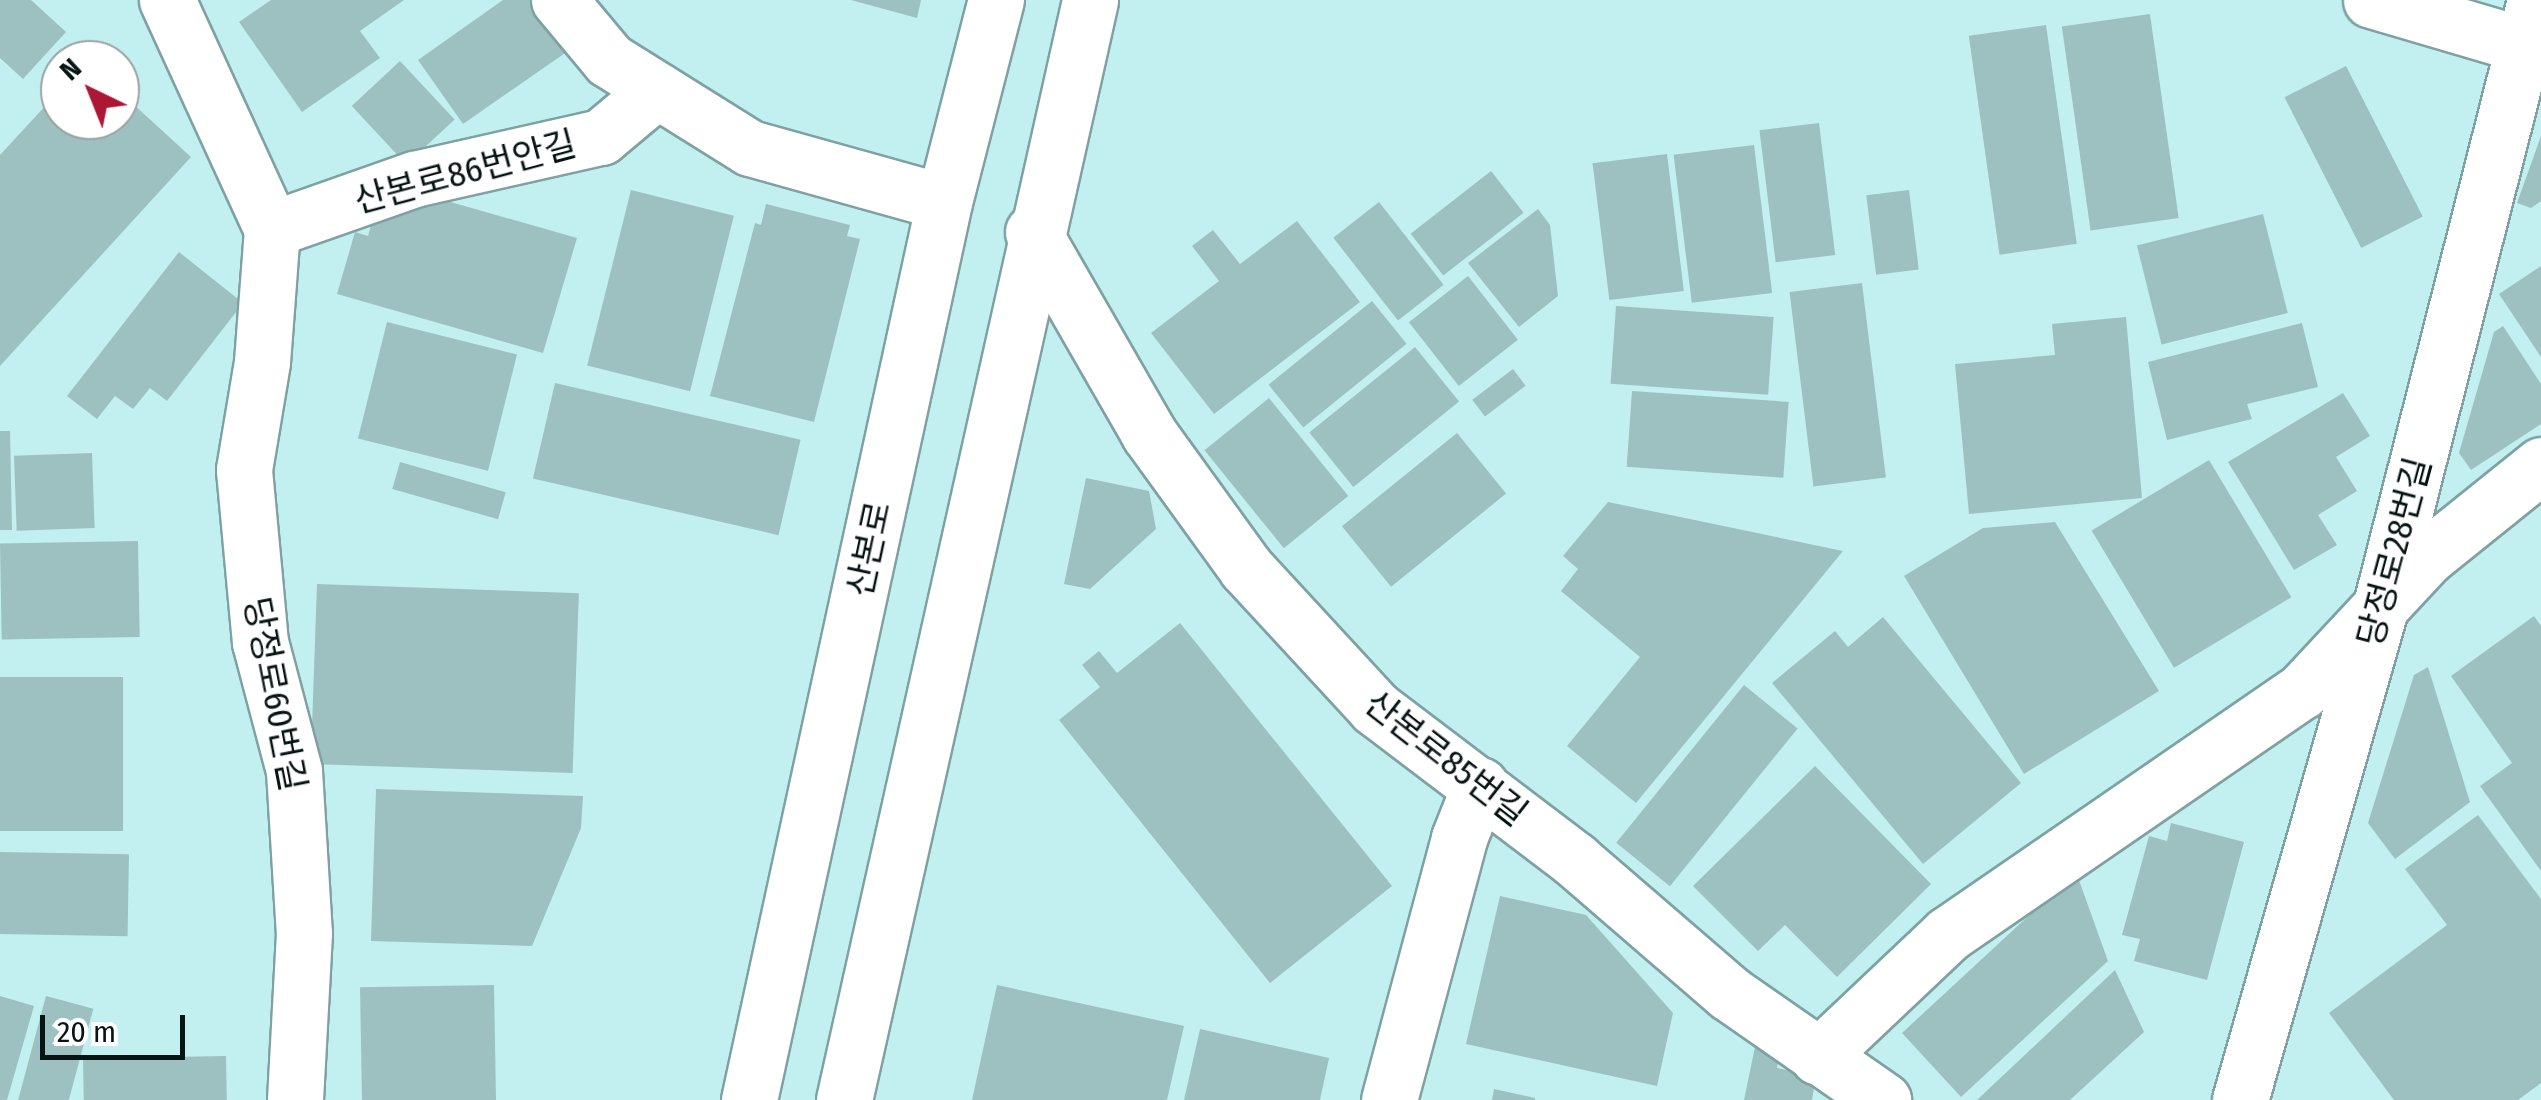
<!DOCTYPE html>
<html>
<head>
<meta charset="utf-8">
<style>
  body { margin:0 }
  #map { position:relative; width:2541px; height:1100px; overflow:hidden; background:#d9fdfe; font-family:"Fira Sans Condensed","Noto Sans KR",sans-serif }
  div>[style] { position:absolute }
  .built>* { inset:0; background:#c2f0f1 }
  .building>* { inset:0; background:#9dc0c0; transform-origin:0 0 }
  .roads { filter:drop-shadow(2px 0 #7fa1a2) drop-shadow(-2px 0 #7fa1a2) drop-shadow(0 2px #7fa1a2) drop-shadow(0 -2px #7fa1a2) }
  .minor>* { height:55px; margin:-27.5px; padding:0 27.5px; transform-origin:27.5px; border-radius:27.5px; background:#fff }
  span { translate:-50% -50%; white-space:nowrap; text-align:center; line-height:1.15; -webkit-text-stroke:8px #fff; paint-order:stroke }
  .street-label { font-size:35px; color:#071414 }
  .north { position:absolute; left:40px; top:40px; width:100px; height:100px; box-sizing:border-box; background:#fff; border:2px solid #9ca1a1; border-radius:50%; rotate:317deg; font-size:28px; font-weight:700; line-height:40px; text-align:center; color:#071414 }
  .north::after { content:''; display:block; margin:auto; width:35px; height:45px; background:#ac1735; clip-path:polygon(50% 0,100% 100%,50% 72%,0 100%) }
  .scale { position:absolute; left:40px; top:1015px; width:145px; height:45px; box-sizing:border-box; border:5px solid #071414; border-top:0; padding-left:12px; font-size:30px; line-height:35px; white-space:nowrap; color:#071414; -webkit-text-stroke:8px #fff; paint-order:stroke }
</style>
</head>
<body>
<div id="map">
  <div class="built">
    <i style="clip-path:polygon(evenodd,0 0,2541px 0,2541px 1100px,0 1100px,0 0,60px 60px,120px 60px,120px 120px,60px 120px,60px 60px)"></i>
  </div>
  <div class="building">
    <i style="clip-path:polygon(0 0,31px 0,66px 32px,23px 79px,0 58px)"></i>
    <i style="clip-path:polygon(271px 0,404px 0,360px 31px,380px 58px,302px 112px,239px 22px)"></i>
    <i style="clip-path:polygon(503px 0,533px 0,568px 51px,463px 124px,418px 60px)"></i>
    <i style="clip-path:polygon(851px 0,921px 0,917px 18px)"></i>
    <i style="left:2150px;top:14px;width:206px;height:89px;rotate:82deg"></i>
    <i style="left:2046px;top:25px;width:221px;height:78px;rotate:82deg"></i>
    <i style="left:400px;top:61px;width:80px;height:66px;rotate:47deg"></i>
    <i style="left:2346px;top:66px;width:169px;height:69px;rotate:63deg"></i>
    <i style="clip-path:polygon(60px 90px,60px 120px,120px 120px,120px 92px,191px 157px,0 366px,0 155px)"></i>
    <i style="left:1819px;top:123px;width:133px;height:60px;rotate:83deg"></i>
    <i style="clip-path:polygon(2541px 136px,2541px 201px,2531px 208px,2517px 203px)"></i>
    <i style="left:1754px;top:145px;width:149px;height:81px;rotate:83deg"></i>
    <i style="left:1667px;top:154px;width:138px;height:75px;rotate:83deg"></i>
    <i style="left:1491px;top:171px;width:53px;height:102px;rotate:52deg"></i>
    <i style="left:631px;top:190px;width:106px;height:181px;rotate:14deg"></i>
    <i style="left:1909px;top:190px;width:80px;height:43px;rotate:83deg"></i>
    <i style="clip-path:polygon(433px 197px,577px 238px,543px 353px,337px 294px,355px 232px,368px 236px,373px 218px)"></i>
    <i style="left:1379px;top:202px;width:105px;height:58px;rotate:52deg"></i>
    <i style="clip-path:polygon(766px 204px,850px 225px,847px 236px,860px 239px,814px 422px,710px 396px,755px 223px,761px 225px)"></i>
    <i style="clip-path:polygon(1538px 209px,1550px 225px,1558px 296px,1519px 327px,1468px 263px)"></i>
    <i style="left:2263px;top:214px;width:102px;height:130px;rotate:76deg"></i>
    <i style="clip-path:polygon(1297px 221px,1360px 302px,1214px 414px,1151px 333px,1219px 281px,1192px 246px,1213px 230px,1240px 264px)"></i>
    <i style="clip-path:polygon(179px 252px,243px 303px,167px 401px,150px 388px,133px 409px,115px 396px,97px 419px,67px 396px)"></i>
    <i style="clip-path:polygon(2541px 266px,2541px 357px,2499px 294px)"></i>
    <i style="left:1468px;top:276px;width:81px;height:75px;rotate:52deg"></i>
    <i style="left:1862px;top:283px;width:196px;height:73px;rotate:83deg"></i>
    <i style="left:1372px;top:301px;width:55px;height:133px;rotate:51deg"></i>
    <i style="left:1616px;top:306px;width:158px;height:78px;rotate:4deg"></i>
    <i style="clip-path:polygon(2126px 317px,2142px 498px,1969px 514px,1955px 364px,2055px 355px,2052px 324px)"></i>
    <i style="left:387px;top:322px;width:134px;height:120px;rotate:14deg"></i>
    <i style="clip-path:polygon(2302px 323px,2318px 387px,2247px 404px,2252px 419px,2167px 440px,2148px 362px)"></i>
    <i style="clip-path:polygon(2503px 326px,2541px 384px,2541px 424px,2471px 470px,2459px 453px,2494px 332px)"></i>
    <i style="left:1415px;top:347px;width:70px;height:136px;rotate:51deg"></i>
    <i style="left:1513px;top:369px;width:21px;height:51px;rotate:53deg"></i>
    <i style="left:555px;top:383px;width:252px;height:98px;rotate:13deg"></i>
    <i style="left:1632px;top:391px;width:157px;height:76px;rotate:4deg"></i>
    <i style="clip-path:polygon(2343px 393px,2370px 436px,2336px 457px,2357px 491px,2318px 515px,2337px 545px,2294px 570px,2228px 462px)"></i>
    <i style="left:1269px;top:398px;width:126px;height:83px;rotate:51deg"></i>
    <i style="clip-path:polygon(0 431px,10px 431px,12px 530px,0 530px)"></i>
    <i style="left:1457px;top:433px;width:78px;height:148px;rotate:51deg"></i>
    <i style="left:92px;top:453px;width:75px;height:78px;rotate:88deg"></i>
    <i style="left:2209px;top:460px;width:160px;height:137px;rotate:59deg"></i>
    <i style="left:400px;top:462px;width:110px;height:28px;rotate:16deg"></i>
    <i style="clip-path:polygon(1086px 478px,1149px 491px,1156px 529px,1090px 589px,1064px 584px)"></i>
    <i style="clip-path:polygon(1608px 502px,1843px 551px,1636px 803px,1567px 746px,1640px 657px,1561px 591px,1578px 569px,1563px 556px)"></i>
    <i style="clip-path:polygon(2055px 522px,2159px 691px,2024px 774px,1904px 576px,1983px 528px)"></i>
    <i style="left:138px;top:541px;width:96px;height:138px;rotate:89deg"></i>
    <i style="left:317px;top:584px;width:262px;height:180px;rotate:2deg"></i>
    <i style="clip-path:polygon(2534px 616px,2541px 626px,2541px 871px,2480px 786px,2512px 763px,2451px 676px)"></i>
    <i style="clip-path:polygon(1883px 617px,2021px 783px,1923px 864px,1772px 683px,1835px 631px,1848px 647px)"></i>
    <i style="clip-path:polygon(1180px 623px,1392px 886px,1270px 983px,1059px 720px,1100px 687px,1082px 665px,1099px 651px,1117px 673px)"></i>
    <i style="clip-path:polygon(2428px 667px,2470px 802px,2395px 859px,2368px 823px,2414px 675px)"></i>
    <i style="left:0;top:677px;width:123px;height:154px"></i>
    <i style="left:1744px;top:685px;width:69px;height:203px;rotate:39deg"></i>
    <i style="clip-path:polygon(1815px 766px,1931px 884px,1837px 977px,1785px 925px,1758px 951px,1693px 886px)"></i>
    <i style="clip-path:polygon(376px 789px,583px 796px,581px 828px,532px 946px,371px 941px)"></i>
    <i style="clip-path:polygon(2478px 815px,2541px 899px,2541px 1083px,2518px 1100px,2394px 1100px,2329px 1013px,2447px 925px,2405px 869px)"></i>
    <i style="clip-path:polygon(2171px 823px,2244px 842px,2207px 980px,2134px 961px,2140px 939px,2122px 935px,2149px 836px,2167px 841px)"></i>
    <i style="left:0;top:852px;width:129px;height:82px;rotate:1deg"></i>
    <i style="clip-path:polygon(2076px 872px,2108px 961px,1961px 1097px,1902px 1033px)"></i>
    <i style="clip-path:polygon(1500px 896px,1586px 915px,1673px 1013px,1657px 1086px,1466px 1044px)"></i>
    <i style="clip-path:polygon(2115px 970px,2144px 1032px,2070px 1100px,1977px 1100px)"></i>
    <i style="left:494px;top:985px;width:115px;height:134px;rotate:89deg"></i>
    <i style="clip-path:polygon(997px 985px,1184px 1026px,1167px 1100px,972px 1100px)"></i>
    <i style="clip-path:polygon(0 996px,34px 1006px,7px 1100px,0 1100px)"></i>
    <i style="left:46px;top:996px;width:49px;height:108px;rotate:15deg"></i>
    <i style="clip-path:polygon(1200px 1029px,1329px 1058px,1320px 1100px,1184px 1100px)"></i>
    <i style="clip-path:polygon(1756px 1042px,1781px 1047px,1777px 1068px,1816px 1076px,1812px 1100px,1744px 1100px)"></i>
    <i style="left:226px;top:1056px;width:44px;height:143px;rotate:89deg"></i>
    <i style="clip-path:polygon(1494px 1089px,1535px 1098px,1535px 1100px,1492px 1100px)"></i>
  </div>
  <div class="roads">
    <div class="minor">
      <i style="left:167px;top:0;width:252px;rotate:65.4deg"></i>
      <i style="left:272px;top:229px;width:151px;rotate:-19.4deg"></i>
      <i style="left:414px;top:179px;width:192px;rotate:-12.7deg"></i>
      <i style="left:601px;top:137px;width:73px;rotate:-40deg"></i>
      <i style="left:559px;top:0;width:78px;rotate:50.2deg"></i>
      <i style="left:609px;top:60px;width:166px;rotate:32deg"></i>
      <i style="left:750px;top:148px;width:201px;rotate:15.6deg"></i>
      <i style="left:2371px;top:0;width:177px;rotate:16.4deg"></i>
      <i style="left:272px;top:229px;width:133px;rotate:94.3deg"></i>
      <i style="left:262px;top:362px;width:109px;rotate:99.5deg"></i>
      <i style="left:244px;top:470px;width:173px;rotate:84.7deg"></i>
      <i style="left:260px;top:642px;width:133px;rotate:75.2deg"></i>
      <i style="left:294px;top:771px;width:162px;rotate:86.5deg"></i>
      <i style="left:304px;top:933px;width:167px;rotate:93.1deg"></i>
      <i style="left:1033px;top:232px;width:233px;rotate:60.1deg"></i>
      <i style="left:1149px;top:434px;width:165px;rotate:54.1deg"></i>
      <i style="left:1246px;top:568px;width:190px;rotate:47.3deg"></i>
      <i style="left:1375px;top:708px;width:251px;rotate:37.2deg"></i>
      <i style="left:1575px;top:860px;width:203px;rotate:40.8deg"></i>
      <i style="left:1729px;top:993px;width:188px;rotate:34.8deg"></i>
      <i style="left:1818px;top:1057px;width:179px;rotate:-43.4deg"></i>
      <i style="left:1948px;top:934px;width:429px;rotate:-34.5deg"></i>
      <i style="left:2302px;top:691px;width:185px;rotate:-47deg"></i>
      <i style="left:2428px;top:556px;width:145px;rotate:-38.8deg"></i>
      <i style="left:749px;top:1100px;width:919px;rotate:-77.75deg"></i>
      <i style="left:944px;top:202px;width:209px;rotate:-75.6deg"></i>
      <i style="left:844px;top:1100px;width:1127px;rotate:-77.39deg"></i>
      <i style="left:1389px;top:1100px;width:271px;rotate:-75deg"></i>
      <i style="left:1459px;top:838px;width:57px;rotate:-68.4deg"></i>
      <i style="left:2240px;top:1100px;width:515px;rotate:-74.1deg"></i>
      <i style="left:2381px;top:605px;width:624px;rotate:-75.72deg"></i>
    </div>
  </div>
  <div class="street-label">
    <span style="left:465px;top:172px;rotate:-15deg">산본로86번안길</span>
    <span style="left:869px;top:549px;rotate:-78deg">산본로</span>
    <span style="left:2394px;top:552px;rotate:-75deg">당정로28번길</span>
    <span style="left:275px;top:694px;rotate:79deg">당정로60번길</span>
    <span style="left:1446px;top:758px;rotate:38deg">산본로85번길</span>
  </div>
  <div class="north">N</div>
  <div class="scale">20 m</div>
</div>
</body>
</html>
